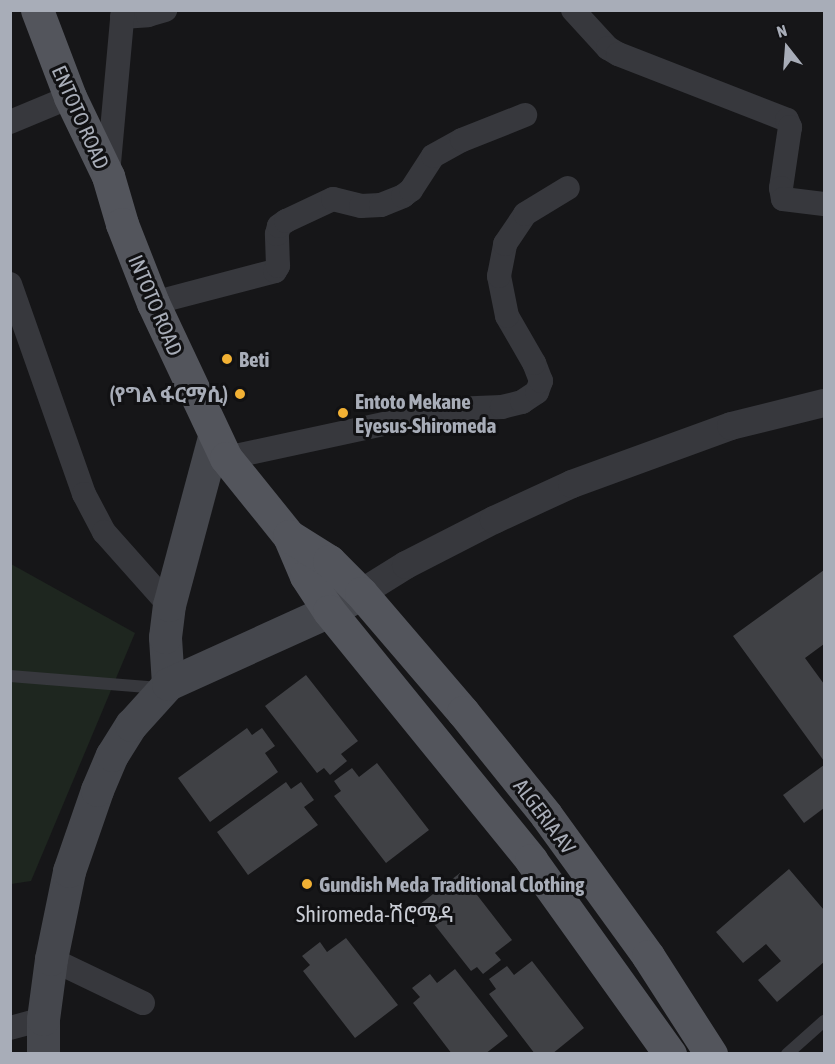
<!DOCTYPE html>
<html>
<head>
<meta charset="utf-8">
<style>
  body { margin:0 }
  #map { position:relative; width:835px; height:1064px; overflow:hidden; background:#161618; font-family:"Asap Condensed","Noto Sans Ethiopic",sans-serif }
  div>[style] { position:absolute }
  .green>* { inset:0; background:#1e261f }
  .building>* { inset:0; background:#404145 }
  .service>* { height:12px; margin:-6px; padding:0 6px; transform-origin:6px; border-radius:6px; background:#37383d }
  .minor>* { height:24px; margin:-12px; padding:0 12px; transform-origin:12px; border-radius:12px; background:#37383d }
  .tertiary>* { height:28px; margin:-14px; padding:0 14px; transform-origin:14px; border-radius:14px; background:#37383d }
  .secondary>* { height:33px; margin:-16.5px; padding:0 16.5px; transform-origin:16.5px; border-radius:16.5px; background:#45474d }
  .primary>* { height:33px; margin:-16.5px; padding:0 16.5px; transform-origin:16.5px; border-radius:16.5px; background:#53555c }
  .dots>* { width:16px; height:16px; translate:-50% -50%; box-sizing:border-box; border:3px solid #111113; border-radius:50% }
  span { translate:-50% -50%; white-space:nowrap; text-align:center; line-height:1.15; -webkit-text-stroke:6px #111113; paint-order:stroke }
  .street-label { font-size:21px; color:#a8adb8 }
  .poi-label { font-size:21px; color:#a8adb8; font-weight:700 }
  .left { translate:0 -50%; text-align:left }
  .right { translate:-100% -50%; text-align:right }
  .neighbourhood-label { font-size:22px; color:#c9ccd4 }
  .frame { position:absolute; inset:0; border:12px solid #a8adb8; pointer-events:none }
  .north { position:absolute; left:757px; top:18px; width:60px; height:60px; -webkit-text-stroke:4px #111113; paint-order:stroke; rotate:343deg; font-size:16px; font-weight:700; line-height:24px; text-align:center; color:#a8adb8 }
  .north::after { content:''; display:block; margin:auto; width:21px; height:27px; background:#a8adb8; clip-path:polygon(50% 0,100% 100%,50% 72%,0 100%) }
</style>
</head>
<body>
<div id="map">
  <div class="green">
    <i style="clip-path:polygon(11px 564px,135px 633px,31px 881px,11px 884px)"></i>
  </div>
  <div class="building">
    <i style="clip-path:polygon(824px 570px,824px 644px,805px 658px,824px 684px,824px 761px,733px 636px)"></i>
    <i style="clip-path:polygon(306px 675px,358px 741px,341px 754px,347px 761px,330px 775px,324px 768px,317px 773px,265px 706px)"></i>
    <i style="clip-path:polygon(247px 728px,252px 735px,262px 728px,275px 746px,265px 753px,278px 772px,210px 822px,178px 778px)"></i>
    <i style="clip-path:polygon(377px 763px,429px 830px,386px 863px,334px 796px,341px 791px,334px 781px,352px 768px,359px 777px)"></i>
    <i style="clip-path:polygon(824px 765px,824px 808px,804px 823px,783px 795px)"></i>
    <i style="clip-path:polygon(286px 782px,291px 789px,301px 782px,314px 800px,304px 807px,318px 825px,248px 875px,217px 832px)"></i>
    <i style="clip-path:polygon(789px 869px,824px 910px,824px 962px,777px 1002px,758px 980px,781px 961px,766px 944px,743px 963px,716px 932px)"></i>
    <i style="clip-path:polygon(460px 873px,512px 940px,495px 953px,501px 960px,483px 974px,477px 967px,471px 971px,419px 905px)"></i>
    <i style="clip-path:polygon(346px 938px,398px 1005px,355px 1038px,303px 971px,310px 965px,302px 956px,320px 942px,327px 952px)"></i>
    <i style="clip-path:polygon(532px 961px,584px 1028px,552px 1054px,535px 1054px,489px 994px,496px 989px,489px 979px,507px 966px,514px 975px)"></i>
    <i style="clip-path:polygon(455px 969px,508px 1036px,485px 1054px,452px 1054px,413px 1003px,420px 997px,412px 988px,430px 974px,437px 983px)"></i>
  </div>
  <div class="service">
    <i style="left:10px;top:676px;width:150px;rotate:4.6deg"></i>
    <i style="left:787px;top:1054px;width:50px;rotate:-41.7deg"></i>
  </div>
  <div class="minor">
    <i style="left:573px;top:10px;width:52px;rotate:47.4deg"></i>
    <i style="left:608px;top:48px;width:12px;rotate:31deg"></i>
    <i style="left:618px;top:54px;width:181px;rotate:21.3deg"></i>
    <i style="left:787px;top:120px;width:8px;rotate:67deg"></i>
    <i style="left:790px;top:127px;width:62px;rotate:98.4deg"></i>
    <i style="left:781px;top:188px;width:11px;rotate:80deg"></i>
    <i style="left:783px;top:199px;width:41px;rotate:7deg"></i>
    <i style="left:122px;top:17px;width:26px;rotate:-4deg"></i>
    <i style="left:148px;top:15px;width:18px;rotate:-16deg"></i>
    <i style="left:10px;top:122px;width:65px;rotate:-22.6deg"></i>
    <i style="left:108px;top:174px;width:165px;rotate:-84.8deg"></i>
    <i style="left:10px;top:284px;width:223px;rotate:70.6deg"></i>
    <i style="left:84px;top:494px;width:43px;rotate:62.2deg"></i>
    <i style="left:104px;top:532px;width:98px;rotate:48.3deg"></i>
    <i style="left:153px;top:303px;width:126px;rotate:-14.7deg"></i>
    <i style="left:275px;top:271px;width:6px;rotate:-59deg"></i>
    <i style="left:278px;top:266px;width:32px;rotate:-92deg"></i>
    <i style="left:277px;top:234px;width:8px;rotate:-76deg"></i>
    <i style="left:279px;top:226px;width:9px;rotate:-36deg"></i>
    <i style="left:286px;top:221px;width:52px;rotate:-25.1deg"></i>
    <i style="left:333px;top:199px;width:29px;rotate:14deg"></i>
    <i style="left:361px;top:206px;width:20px;rotate:-3deg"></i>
    <i style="left:381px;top:205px;width:24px;rotate:-22deg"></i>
    <i style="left:403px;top:196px;width:10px;rotate:-37deg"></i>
    <i style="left:411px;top:190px;width:40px;rotate:-57.1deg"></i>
    <i style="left:433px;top:156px;width:33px;rotate:-29deg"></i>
    <i style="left:462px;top:140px;width:68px;rotate:-21.6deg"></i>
    <i style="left:226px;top:458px;width:231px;rotate:-12.2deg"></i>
    <i style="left:452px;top:409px;width:50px;rotate:-2.3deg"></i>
    <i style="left:502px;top:407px;width:21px;rotate:-14deg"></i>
    <i style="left:522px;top:402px;width:18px;rotate:-34deg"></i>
    <i style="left:537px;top:392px;width:12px;rotate:-70deg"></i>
    <i style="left:541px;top:381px;width:19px;rotate:-111deg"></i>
    <i style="left:534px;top:363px;width:54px;rotate:-119.9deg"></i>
    <i style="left:507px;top:316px;width:41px;rotate:-101.3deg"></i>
    <i style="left:499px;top:276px;width:33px;rotate:-79deg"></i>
    <i style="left:505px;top:244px;width:36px;rotate:-56deg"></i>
    <i style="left:525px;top:214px;width:50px;rotate:-31.2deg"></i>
    <i style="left:51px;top:959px;width:102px;rotate:25.6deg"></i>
    <i style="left:10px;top:1028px;width:34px;rotate:-15deg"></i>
  </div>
  <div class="tertiary">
    <i style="left:361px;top:593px;width:53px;rotate:-31.9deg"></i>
    <i style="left:406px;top:565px;width:99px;rotate:-27.1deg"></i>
    <i style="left:494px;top:520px;width:86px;rotate:-24.8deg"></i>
    <i style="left:572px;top:484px;width:169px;rotate:-20deg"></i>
    <i style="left:731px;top:426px;width:96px;rotate:-13.9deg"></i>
  </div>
  <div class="secondary">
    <i style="left:168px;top:684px;width:47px;rotate:-93.7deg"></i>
    <i style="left:165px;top:637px;width:32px;rotate:-83deg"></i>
    <i style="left:169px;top:605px;width:174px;rotate:-75deg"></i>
    <i style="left:43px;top:1054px;width:35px;rotate:-90deg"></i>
    <i style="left:43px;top:1019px;width:61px;rotate:-82.4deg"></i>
    <i style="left:51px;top:959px;width:90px;rotate:-78.4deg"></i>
    <i style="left:69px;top:871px;width:86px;rotate:-70.9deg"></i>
    <i style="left:97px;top:790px;width:38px;rotate:-67deg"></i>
    <i style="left:112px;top:755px;width:36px;rotate:-58deg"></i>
    <i style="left:131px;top:725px;width:55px;rotate:-47.9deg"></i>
    <i style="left:168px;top:684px;width:177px;rotate:-24.4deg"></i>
    <i style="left:329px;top:611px;width:37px;rotate:-29deg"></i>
  </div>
  <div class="primary">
    <i style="left:37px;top:10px;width:93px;rotate:69.2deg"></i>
    <i style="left:70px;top:97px;width:88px;rotate:64.3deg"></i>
    <i style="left:108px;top:176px;width:50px;rotate:73.7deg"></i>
    <i style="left:122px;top:224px;width:85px;rotate:68.6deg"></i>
    <i style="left:153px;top:303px;width:171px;rotate:64.8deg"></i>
    <i style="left:226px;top:458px;width:100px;rotate:51.1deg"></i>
    <i style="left:289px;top:536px;width:43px;rotate:67deg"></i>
    <i style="left:306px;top:576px;width:42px;rotate:56.7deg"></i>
    <i style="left:329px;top:611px;width:321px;rotate:50.9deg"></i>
    <i style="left:531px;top:860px;width:239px;rotate:54.4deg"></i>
    <i style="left:289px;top:536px;width:47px;rotate:32deg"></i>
    <i style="left:329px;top:561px;width:45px;rotate:45deg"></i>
    <i style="left:361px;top:593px;width:157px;rotate:49.4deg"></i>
    <i style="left:463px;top:712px;width:132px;rotate:51.1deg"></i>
    <i style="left:546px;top:815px;width:174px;rotate:54.1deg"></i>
    <i style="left:648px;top:956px;width:117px;rotate:57.3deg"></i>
  </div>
  <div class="dots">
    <i style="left:227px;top:359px;background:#f2b134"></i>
    <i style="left:240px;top:394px;background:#f2b134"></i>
    <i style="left:343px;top:413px;background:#f2b134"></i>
    <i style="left:307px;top:884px;background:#f2b134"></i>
  </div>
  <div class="street-label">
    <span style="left:81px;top:117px;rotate:66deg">ENTOTO ROAD</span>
    <span style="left:156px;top:305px;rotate:67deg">INTOTO ROAD</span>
    <span style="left:545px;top:816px;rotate:53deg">ALGERIA AV</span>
  </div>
  <div class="poi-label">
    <span class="left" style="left:239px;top:359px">Beti</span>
    <span class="right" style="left:228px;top:394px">(የግል ፋርማሲ)</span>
    <span class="left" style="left:355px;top:413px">Entoto Mekane<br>Eyesus-Shiromeda</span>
    <span class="left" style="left:319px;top:884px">Gundish Meda Traditional Clothing</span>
  </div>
  <div class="neighbourhood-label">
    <span style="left:375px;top:915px">Shiromeda-ሽሮሜዳ</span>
  </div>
  <div class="frame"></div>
  <div class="north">N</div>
</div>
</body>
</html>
